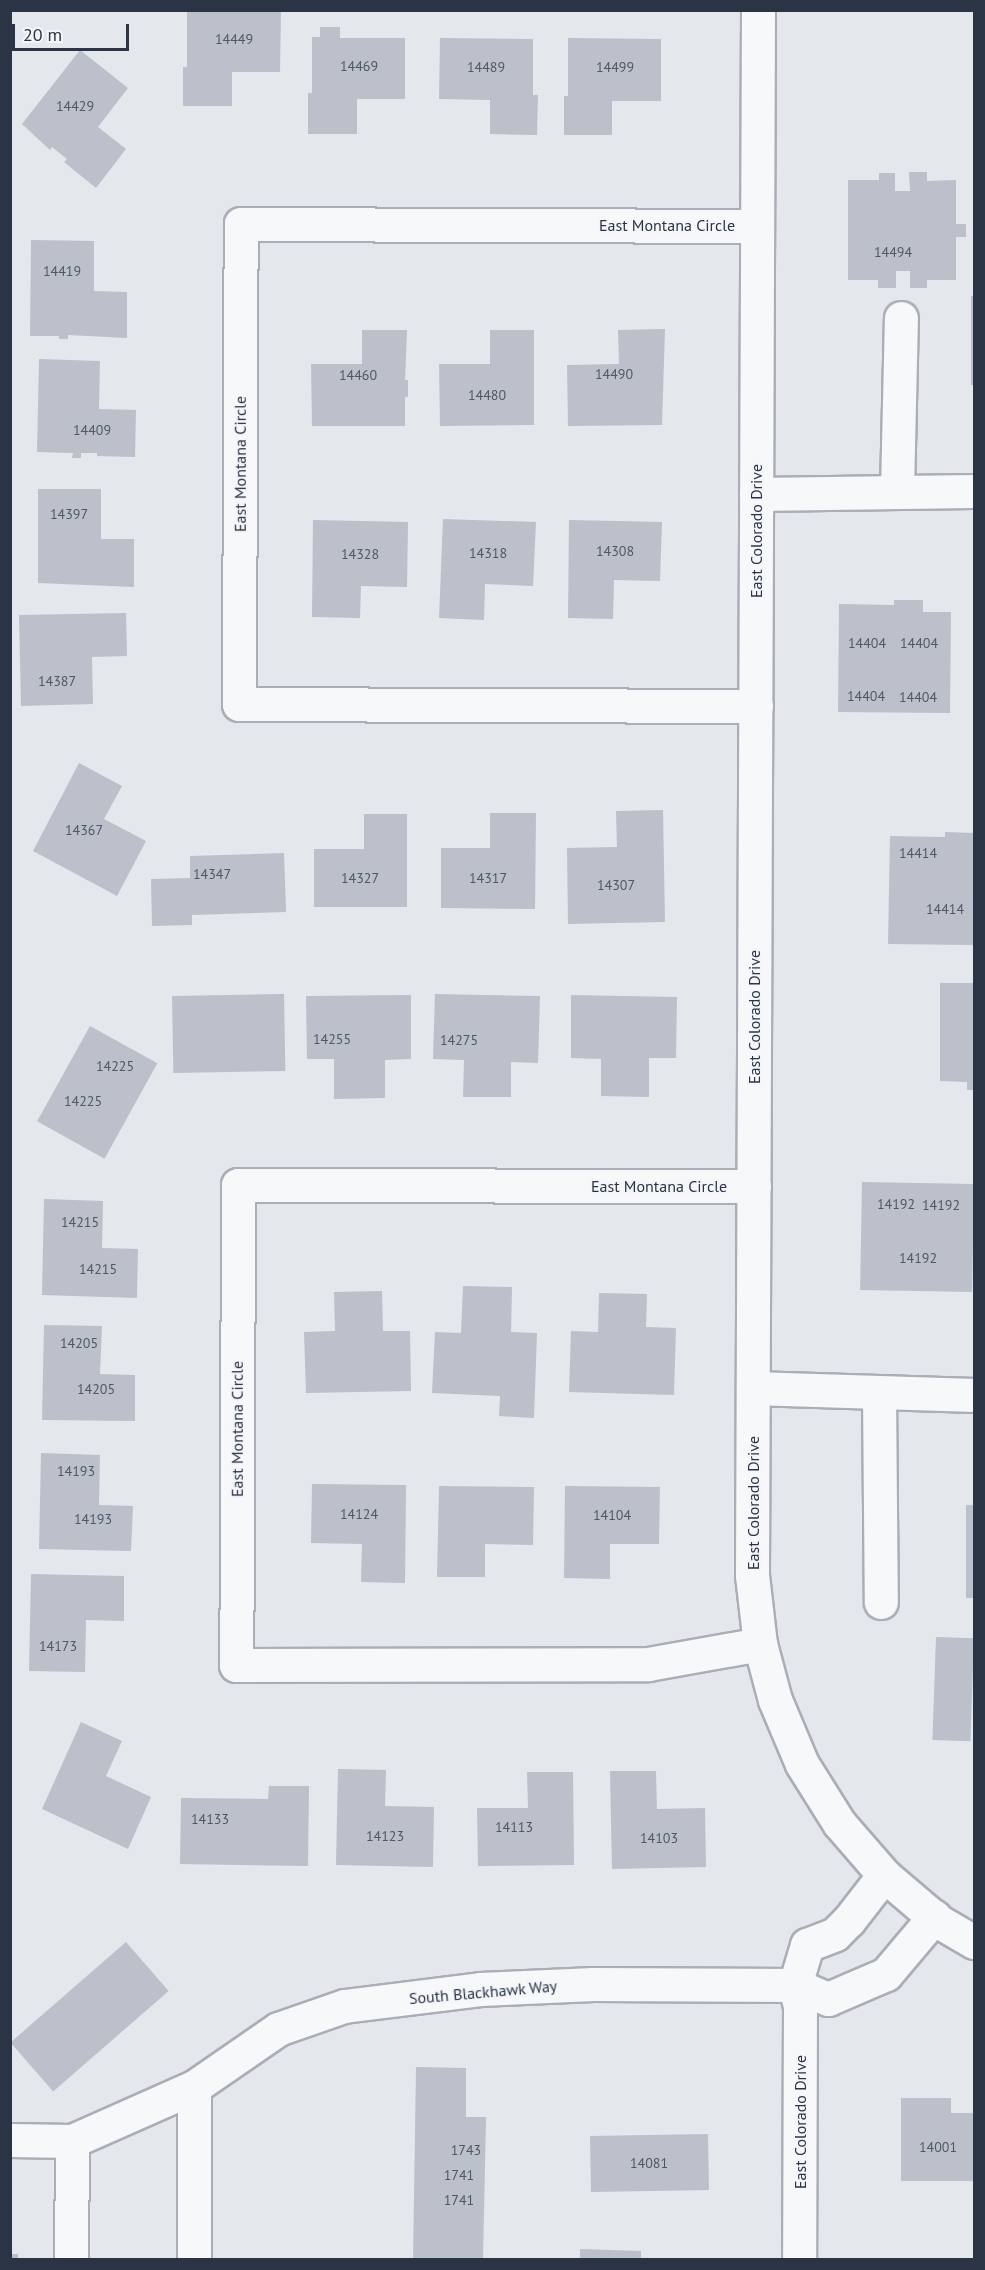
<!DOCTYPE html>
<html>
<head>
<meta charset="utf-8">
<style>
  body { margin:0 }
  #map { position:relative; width:985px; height:2270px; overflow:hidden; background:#e4e7ec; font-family:"PT Sans",sans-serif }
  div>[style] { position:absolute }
  .building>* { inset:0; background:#bbc0ca; transform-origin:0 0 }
  .roads { filter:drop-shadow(2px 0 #a9aeb7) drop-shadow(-2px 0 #a9aeb7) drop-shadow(0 2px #a9aeb7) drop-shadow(0 -2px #a9aeb7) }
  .minor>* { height:33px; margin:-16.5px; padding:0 16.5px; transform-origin:16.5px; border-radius:16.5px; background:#f7f8fa }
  span { translate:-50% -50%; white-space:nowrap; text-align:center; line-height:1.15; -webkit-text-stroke:4.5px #f4f6f9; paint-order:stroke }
  .number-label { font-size:14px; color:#4f5766 }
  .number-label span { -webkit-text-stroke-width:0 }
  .street-label { font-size:16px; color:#2b3445 }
  .frame { position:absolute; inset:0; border:12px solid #2b3445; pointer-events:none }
  .scale { position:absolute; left:12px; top:24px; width:117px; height:27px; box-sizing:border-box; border:3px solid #2b3445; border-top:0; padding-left:8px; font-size:18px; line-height:21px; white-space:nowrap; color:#2b3445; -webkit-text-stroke:4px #f4f6f9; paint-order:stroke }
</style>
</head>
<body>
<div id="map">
  <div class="building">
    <i style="clip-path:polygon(187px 10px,281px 10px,280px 72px,232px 72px,232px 106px,183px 106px,183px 67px,187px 67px)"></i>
    <i style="clip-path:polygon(320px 27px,340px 27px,340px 38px,405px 38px,405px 99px,357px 99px,357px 134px,308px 134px,308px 93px,312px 93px,312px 37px,320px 37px)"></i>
    <i style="clip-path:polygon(440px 38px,533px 39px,533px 95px,538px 95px,537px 135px,490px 134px,490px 100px,439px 99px)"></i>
    <i style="clip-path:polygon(568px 38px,661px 39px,661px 101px,612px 101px,612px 135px,564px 135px,564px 96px,568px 96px)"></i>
    <i style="clip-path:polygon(80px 50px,128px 88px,98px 127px,126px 149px,96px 188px,64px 162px,67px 159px,52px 147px,50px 150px,22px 124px)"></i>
    <i style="clip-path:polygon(909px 172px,927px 172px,927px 181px,956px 180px,956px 224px,966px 224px,966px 237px,956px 237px,956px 280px,927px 280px,927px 288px,910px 288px,910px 271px,896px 271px,896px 288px,878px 288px,878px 280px,848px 280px,848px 180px,879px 180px,879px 173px,895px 173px,895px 191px,910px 191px)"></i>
    <i style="clip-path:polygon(31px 240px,94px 241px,94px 291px,127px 292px,127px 338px,68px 335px,68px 339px,59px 339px,59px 336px,30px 336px)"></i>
    <i style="left:971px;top:296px;width:3px;height:89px"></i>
    <i style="clip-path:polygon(665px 329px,662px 425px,568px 426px,567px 365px,619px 364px,618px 330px)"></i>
    <i style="clip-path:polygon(362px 330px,407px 330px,405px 380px,408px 380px,408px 397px,405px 397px,405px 426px,312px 426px,311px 364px,362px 364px)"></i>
    <i style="clip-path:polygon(490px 330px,534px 330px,534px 425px,440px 426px,439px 364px,490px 364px)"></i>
    <i style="clip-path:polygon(39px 359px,100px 361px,99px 409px,136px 410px,135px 457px,97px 456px,97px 453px,81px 453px,81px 458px,72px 458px,73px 453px,37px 452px)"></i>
    <i style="clip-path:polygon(38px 489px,101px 489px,101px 539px,134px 539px,134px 587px,38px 583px)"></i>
    <i style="clip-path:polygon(443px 519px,536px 522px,533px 586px,485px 584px,484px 620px,439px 618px)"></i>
    <i style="clip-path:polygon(313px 520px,408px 522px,407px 587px,361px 586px,360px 618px,312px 617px)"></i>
    <i style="clip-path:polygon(569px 520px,662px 522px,660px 581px,614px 580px,613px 619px,568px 618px)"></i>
    <i style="clip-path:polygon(894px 600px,923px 600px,923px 612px,951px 612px,950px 713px,838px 712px,839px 604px,894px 605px)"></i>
    <i style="clip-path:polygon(126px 613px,127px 656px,92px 657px,93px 704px,21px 706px,19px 615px)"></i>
    <i style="clip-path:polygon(79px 763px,122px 786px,104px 819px,146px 841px,117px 896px,33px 851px)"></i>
    <i style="clip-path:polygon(663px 810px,665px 922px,568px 924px,567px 848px,617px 847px,616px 811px)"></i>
    <i style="clip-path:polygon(490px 813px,536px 813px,535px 909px,441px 908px,441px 848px,490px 848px)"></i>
    <i style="clip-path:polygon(364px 814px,407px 814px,407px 907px,314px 907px,314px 849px,364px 849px)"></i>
    <i style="clip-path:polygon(945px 832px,974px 833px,974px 945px,888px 944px,890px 836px,945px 837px)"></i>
    <i style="clip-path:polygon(284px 853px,286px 912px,192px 915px,192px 925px,152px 926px,151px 879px,190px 878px,190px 856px)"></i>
    <i style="clip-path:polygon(940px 983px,974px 983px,974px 1090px,967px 1090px,967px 1082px,940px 1081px)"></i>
    <i style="left:284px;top:994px;width:77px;height:112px;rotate:89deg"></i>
    <i style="clip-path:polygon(435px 994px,540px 996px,538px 1063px,511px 1062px,511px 1097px,463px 1097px,464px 1060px,433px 1059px)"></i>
    <i style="clip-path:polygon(411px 995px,411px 1059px,385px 1060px,385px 1098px,334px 1099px,334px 1059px,307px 1059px,306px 996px)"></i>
    <i style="clip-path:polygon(571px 995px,677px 997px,676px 1058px,649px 1058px,649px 1097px,601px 1096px,601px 1059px,571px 1058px)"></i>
    <i style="left:90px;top:1026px;width:77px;height:109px;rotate:29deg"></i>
    <i style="left:862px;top:1182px;width:112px;height:108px;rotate:1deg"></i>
    <i style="clip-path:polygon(44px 1199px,103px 1201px,102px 1248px,138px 1249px,137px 1298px,42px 1295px)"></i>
    <i style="clip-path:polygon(463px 1286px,512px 1287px,511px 1332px,537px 1333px,534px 1418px,499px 1416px,500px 1396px,432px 1393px,435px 1332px,461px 1333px)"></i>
    <i style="clip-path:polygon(382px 1291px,383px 1331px,410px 1331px,411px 1391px,306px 1393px,304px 1332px,335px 1331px,334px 1292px)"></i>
    <i style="clip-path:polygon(599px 1293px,647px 1294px,646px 1327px,676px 1328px,674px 1395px,569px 1392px,571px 1331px,598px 1332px)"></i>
    <i style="clip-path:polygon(44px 1325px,102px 1326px,100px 1374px,135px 1375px,135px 1421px,42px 1420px)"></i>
    <i style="clip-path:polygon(41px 1453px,100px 1455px,99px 1505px,133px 1506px,131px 1551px,39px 1549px)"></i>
    <i style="clip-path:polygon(312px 1484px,406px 1485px,405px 1583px,361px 1582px,362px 1544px,311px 1543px)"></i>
    <i style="clip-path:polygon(439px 1486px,534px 1487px,533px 1545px,485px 1544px,485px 1577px,437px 1577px)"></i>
    <i style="clip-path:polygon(565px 1486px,660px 1487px,659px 1544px,610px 1544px,610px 1579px,564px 1578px)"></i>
    <i style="left:966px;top:1505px;width:8px;height:93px"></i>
    <i style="clip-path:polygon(31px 1574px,124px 1576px,124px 1621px,86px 1620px,85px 1672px,29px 1671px)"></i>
    <i style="left:936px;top:1637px;width:38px;height:103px;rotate:2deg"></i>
    <i style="clip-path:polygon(81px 1722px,122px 1741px,106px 1776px,151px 1797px,128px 1849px,42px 1809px)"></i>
    <i style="clip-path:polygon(338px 1769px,386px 1770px,385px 1806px,434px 1807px,433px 1867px,336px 1865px)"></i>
    <i style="clip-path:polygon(610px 1771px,656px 1771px,657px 1809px,705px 1808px,706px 1867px,612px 1869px)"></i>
    <i style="clip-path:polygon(527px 1772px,573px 1772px,574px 1865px,478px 1866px,477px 1808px,528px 1808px)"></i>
    <i style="clip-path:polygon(269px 1786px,309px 1786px,308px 1866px,180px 1864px,181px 1798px,268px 1799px)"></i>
    <i style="left:126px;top:1942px;width:65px;height:153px;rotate:49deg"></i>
    <i style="clip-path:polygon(416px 2067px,466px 2068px,466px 2117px,486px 2117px,483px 2260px,413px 2260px)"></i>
    <i style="clip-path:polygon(901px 2098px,951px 2098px,951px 2113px,974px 2113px,974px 2181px,901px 2181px)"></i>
    <i style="left:708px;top:2134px;width:56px;height:118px;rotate:89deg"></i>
    <i style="clip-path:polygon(580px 2249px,641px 2251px,641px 2260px,580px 2260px)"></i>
    <i style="left:10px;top:2254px;width:8px;height:6px"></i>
  </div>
  <div class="roads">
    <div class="minor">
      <i style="left:758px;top:10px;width:1565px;rotate:90.22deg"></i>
      <i style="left:752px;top:1575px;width:69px;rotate:83.4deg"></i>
      <i style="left:760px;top:1644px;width:58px;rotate:75deg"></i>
      <i style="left:775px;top:1700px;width:69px;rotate:67.1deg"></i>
      <i style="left:802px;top:1764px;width:70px;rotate:57.9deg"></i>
      <i style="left:839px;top:1823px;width:69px;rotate:49.1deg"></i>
      <i style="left:884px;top:1875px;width:71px;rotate:40.4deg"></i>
      <i style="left:938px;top:1921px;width:42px;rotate:30.3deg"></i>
      <i style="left:897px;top:491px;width:173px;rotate:-88.7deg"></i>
      <i style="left:756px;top:494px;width:218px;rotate:-0.8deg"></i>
      <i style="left:756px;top:706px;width:517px;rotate:-179.78deg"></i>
      <i style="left:239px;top:704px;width:480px;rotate:-89.8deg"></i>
      <i style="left:241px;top:224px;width:516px;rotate:0.22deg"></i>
      <i style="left:754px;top:1186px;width:516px;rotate:-179.89deg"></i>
      <i style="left:238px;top:1185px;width:480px;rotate:90.2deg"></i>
      <i style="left:236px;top:1665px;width:412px;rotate:-0.1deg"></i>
      <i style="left:648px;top:1664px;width:114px;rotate:-10.1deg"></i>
      <i style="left:753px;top:1388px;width:221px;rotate:1.8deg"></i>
      <i style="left:879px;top:1392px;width:210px;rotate:89.5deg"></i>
      <i style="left:795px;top:1985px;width:23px;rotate:77deg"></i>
      <i style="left:800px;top:2007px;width:253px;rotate:90.2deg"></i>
      <i style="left:795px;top:1985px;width:42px;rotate:-73.3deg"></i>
      <i style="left:807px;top:1945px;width:30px;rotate:-21deg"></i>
      <i style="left:835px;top:1934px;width:20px;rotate:-45deg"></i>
      <i style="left:849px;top:1920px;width:57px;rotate:-52.1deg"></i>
      <i style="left:194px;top:2087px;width:173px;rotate:90deg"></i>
      <i style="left:10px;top:2140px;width:62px;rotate:0.9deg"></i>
      <i style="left:72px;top:2141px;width:133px;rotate:-23.9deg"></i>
      <i style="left:194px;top:2087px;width:102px;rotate:-34.6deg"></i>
      <i style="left:278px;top:2029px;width:70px;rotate:-19.2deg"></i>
      <i style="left:344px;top:2006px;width:137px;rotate:-7.1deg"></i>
      <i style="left:480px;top:1989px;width:113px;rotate:-2.5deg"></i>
      <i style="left:593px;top:1984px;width:202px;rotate:0.3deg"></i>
      <i style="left:795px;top:1985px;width:36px;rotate:23deg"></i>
      <i style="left:828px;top:1999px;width:63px;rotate:-23.3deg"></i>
      <i style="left:886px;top:1974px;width:75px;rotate:-49.9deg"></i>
      <i style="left:71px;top:2260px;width:119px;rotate:-89.5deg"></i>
    </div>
  </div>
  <div class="number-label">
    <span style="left:234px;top:39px">14449</span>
    <span style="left:359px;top:66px">14469</span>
    <span style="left:486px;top:67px">14489</span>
    <span style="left:615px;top:67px">14499</span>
    <span style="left:75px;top:106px">14429</span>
    <span style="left:893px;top:252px">14494</span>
    <span style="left:62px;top:271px">14419</span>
    <span style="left:614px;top:374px">14490</span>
    <span style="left:358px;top:375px">14460</span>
    <span style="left:487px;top:395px">14480</span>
    <span style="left:92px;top:430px">14409</span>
    <span style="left:69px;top:514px">14397</span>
    <span style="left:615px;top:551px">14308</span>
    <span style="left:488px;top:553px">14318</span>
    <span style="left:360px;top:554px">14328</span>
    <span style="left:867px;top:643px">14404</span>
    <span style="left:919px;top:643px">14404</span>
    <span style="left:57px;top:681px">14387</span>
    <span style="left:866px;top:696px">14404</span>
    <span style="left:918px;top:697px">14404</span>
    <span style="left:84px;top:830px">14367</span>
    <span style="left:918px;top:853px">14414</span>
    <span style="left:212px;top:874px">14347</span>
    <span style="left:360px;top:878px">14327</span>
    <span style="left:488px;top:878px">14317</span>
    <span style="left:616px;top:885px">14307</span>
    <span style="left:945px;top:909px">14414</span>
    <span style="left:332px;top:1039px">14255</span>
    <span style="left:459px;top:1040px">14275</span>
    <span style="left:115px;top:1066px">14225</span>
    <span style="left:83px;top:1101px">14225</span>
    <span style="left:896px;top:1204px">14192</span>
    <span style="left:941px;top:1205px">14192</span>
    <span style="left:80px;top:1222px">14215</span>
    <span style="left:918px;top:1258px">14192</span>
    <span style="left:98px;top:1269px">14215</span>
    <span style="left:79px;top:1343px">14205</span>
    <span style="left:96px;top:1389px">14205</span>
    <span style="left:76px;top:1471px">14193</span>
    <span style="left:359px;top:1514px">14124</span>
    <span style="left:612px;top:1515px">14104</span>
    <span style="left:93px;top:1519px">14193</span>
    <span style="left:58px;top:1646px">14173</span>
    <span style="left:210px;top:1819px">14133</span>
    <span style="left:514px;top:1827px">14113</span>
    <span style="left:385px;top:1836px">14123</span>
    <span style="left:659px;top:1838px">14103</span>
    <span style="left:938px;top:2147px">14001</span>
    <span style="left:466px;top:2150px">1743</span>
    <span style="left:649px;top:2163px">14081</span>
    <span style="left:459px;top:2175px">1741</span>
    <span style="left:459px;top:2200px">1741</span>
  </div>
  <div class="street-label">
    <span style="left:667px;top:225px">East Montana Circle</span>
    <span style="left:240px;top:464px;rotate:-90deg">East Montana Circle</span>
    <span style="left:756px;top:531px;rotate:-90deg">East Colorado Drive</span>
    <span style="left:754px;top:1017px;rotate:-90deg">East Colorado Drive</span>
    <span style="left:659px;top:1186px">East Montana Circle</span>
    <span style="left:237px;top:1429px;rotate:-90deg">East Montana Circle</span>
    <span style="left:753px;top:1503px;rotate:-90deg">East Colorado Drive</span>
    <span style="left:483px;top:1992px;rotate:-5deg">South Blackhawk Way</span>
    <span style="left:800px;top:2122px;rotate:-90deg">East Colorado Drive</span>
  </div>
  <div class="frame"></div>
  <div class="scale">20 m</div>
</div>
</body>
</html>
